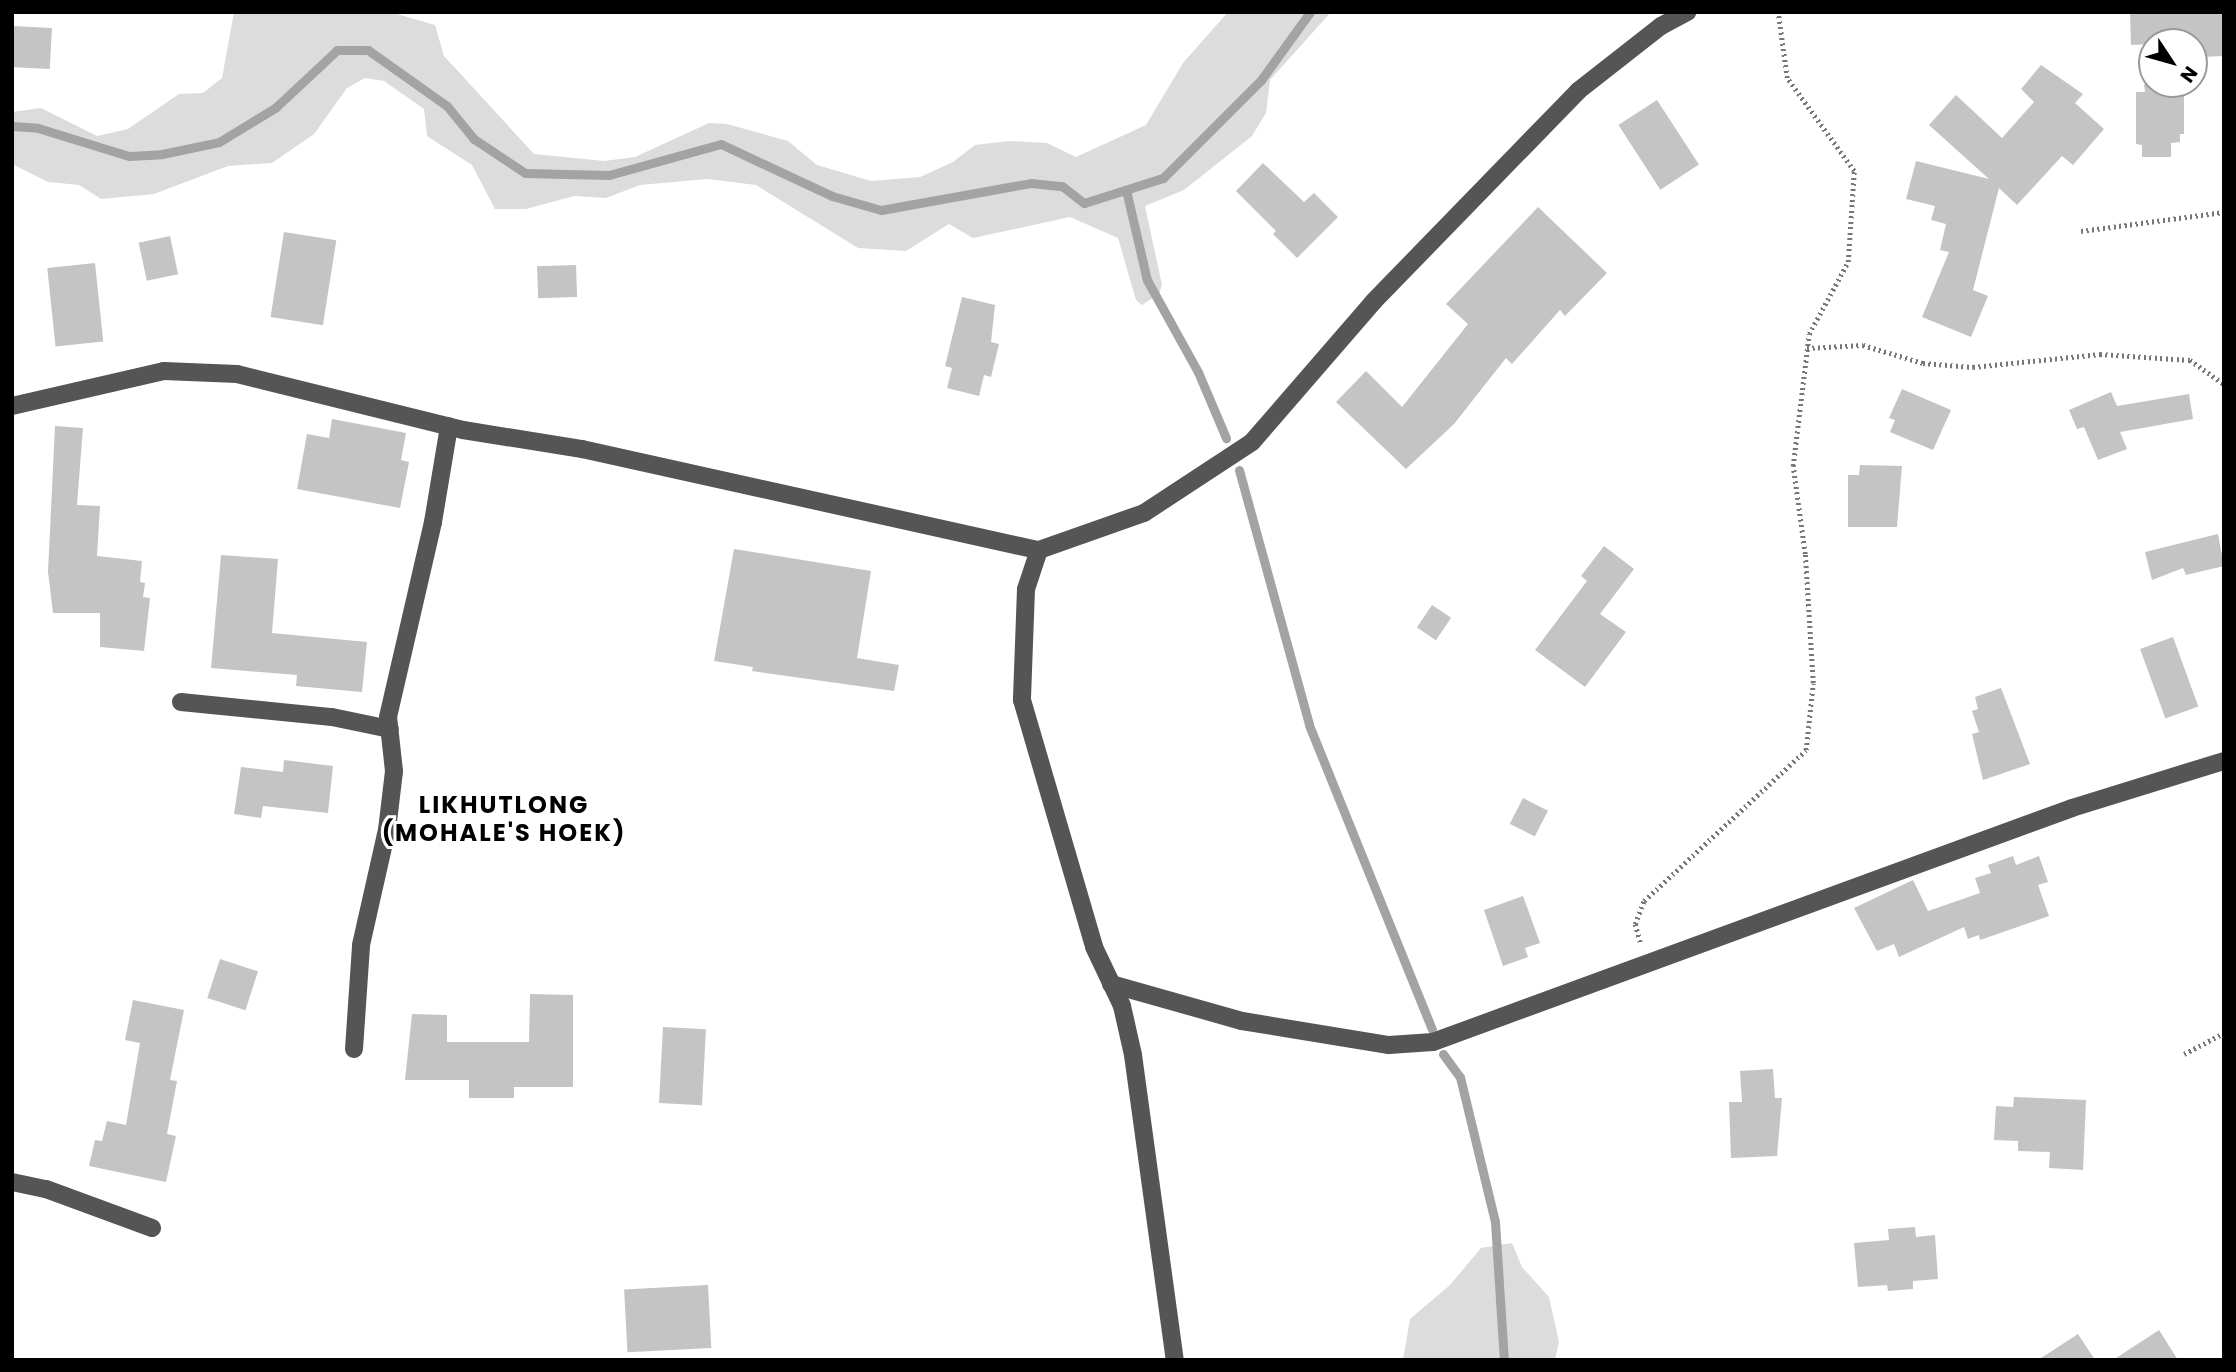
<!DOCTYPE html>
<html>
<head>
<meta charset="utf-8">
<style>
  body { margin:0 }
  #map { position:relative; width:2236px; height:1372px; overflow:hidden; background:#fff; font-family:Poppins,sans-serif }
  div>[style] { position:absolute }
  .green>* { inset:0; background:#dcdcdc }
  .stream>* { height:9px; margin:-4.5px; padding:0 4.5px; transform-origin:4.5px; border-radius:4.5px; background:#a3a3a3 }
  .building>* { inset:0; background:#c4c4c4; transform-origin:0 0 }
  .path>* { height:4.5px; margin-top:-2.25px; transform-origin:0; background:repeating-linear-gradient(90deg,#777 0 2px,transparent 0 5.5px) }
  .minor>* { height:18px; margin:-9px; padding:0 9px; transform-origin:9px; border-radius:9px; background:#555 }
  span { translate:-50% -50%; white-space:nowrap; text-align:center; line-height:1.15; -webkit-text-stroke:6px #fff; paint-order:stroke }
  .district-label { font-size:24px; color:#000; font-weight:700; letter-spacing:2px }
  .frame { position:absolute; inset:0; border:14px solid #000; pointer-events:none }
  .north { position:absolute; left:2138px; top:28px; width:70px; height:70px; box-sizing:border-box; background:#fff; border:2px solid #999; border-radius:50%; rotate:126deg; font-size:19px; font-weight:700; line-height:28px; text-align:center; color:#000 }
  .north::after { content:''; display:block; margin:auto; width:24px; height:32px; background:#000; clip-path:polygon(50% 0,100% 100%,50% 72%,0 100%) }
</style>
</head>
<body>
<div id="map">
  <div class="green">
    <i style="clip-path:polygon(234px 12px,390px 12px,435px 25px,444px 56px,534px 154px,604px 161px,635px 157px,709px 123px,727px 124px,788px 141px,817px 165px,871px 181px,920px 177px,953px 162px,975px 145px,1009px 141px,1047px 143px,1076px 157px,1146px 125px,1183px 63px,1228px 12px,1331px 12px,1270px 80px,1266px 113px,1252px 136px,1184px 190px,1145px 206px,1162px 285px,1159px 294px,1142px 305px,1136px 300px,1118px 238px,1070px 217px,973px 238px,949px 224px,906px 251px,858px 248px,756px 185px,707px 179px,640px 185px,606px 198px,574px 196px,526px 209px,495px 209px,472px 165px,427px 136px,424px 109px,384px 81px,365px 78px,347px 88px,314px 134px,272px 163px,228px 166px,154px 194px,101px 199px,79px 185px,48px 182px,12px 164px,12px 112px,41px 108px,97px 136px,128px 129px,179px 94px,203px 93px,222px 78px)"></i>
    <i style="clip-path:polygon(1512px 1243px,1522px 1267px,1549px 1297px,1559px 1342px,1555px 1360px,1403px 1360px,1410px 1319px,1450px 1285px,1481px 1248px)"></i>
  </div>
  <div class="stream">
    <i style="left:12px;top:126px;width:26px;rotate:4deg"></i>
    <i style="left:38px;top:128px;width:95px;rotate:17.1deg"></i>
    <i style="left:129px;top:156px;width:33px;rotate:-3deg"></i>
    <i style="left:162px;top:154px;width:58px;rotate:-11.9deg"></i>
    <i style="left:219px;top:142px;width:66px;rotate:-31.3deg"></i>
    <i style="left:275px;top:108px;width:85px;rotate:-43.1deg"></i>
    <i style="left:337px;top:50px;width:31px"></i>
    <i style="left:368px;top:50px;width:97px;rotate:35.3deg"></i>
    <i style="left:447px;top:106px;width:43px;rotate:50.7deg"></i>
    <i style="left:474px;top:139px;width:61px;rotate:33.7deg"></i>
    <i style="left:525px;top:173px;width:84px;rotate:1.4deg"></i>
    <i style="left:609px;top:175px;width:116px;rotate:-15.5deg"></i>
    <i style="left:721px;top:144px;width:123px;rotate:25.1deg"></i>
    <i style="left:832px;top:196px;width:51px;rotate:15.9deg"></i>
    <i style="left:881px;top:210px;width:152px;rotate:-10.2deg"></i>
    <i style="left:1031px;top:183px;width:31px;rotate:6deg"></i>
    <i style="left:1062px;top:186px;width:28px;rotate:38deg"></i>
    <i style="left:1084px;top:203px;width:83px;rotate:-17.6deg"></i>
    <i style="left:1163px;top:178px;width:139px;rotate:-45deg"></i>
    <i style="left:1261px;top:80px;width:84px;rotate:-54.2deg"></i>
    <i style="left:1126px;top:190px;width:92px;rotate:76.9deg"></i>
    <i style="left:1147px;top:280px;width:105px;rotate:61deg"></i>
    <i style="left:1198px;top:372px;width:72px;rotate:67deg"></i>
    <i style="left:1239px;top:470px;width:264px;rotate:74.6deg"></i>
    <i style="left:1309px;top:725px;width:328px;rotate:68deg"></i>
    <i style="left:1443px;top:1054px;width:29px;rotate:54deg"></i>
    <i style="left:1460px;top:1077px;width:149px;rotate:76.4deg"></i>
    <i style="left:1495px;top:1222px;width:138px;rotate:86.3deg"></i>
  </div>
  <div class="building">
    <i style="clip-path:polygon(2130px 12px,2224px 12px,2224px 56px,2199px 57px,2198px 42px,2131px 45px)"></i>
    <i style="left:12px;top:26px;width:40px;height:41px;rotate:3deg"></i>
    <i style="clip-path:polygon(2041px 65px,2083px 94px,2075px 103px,2104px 129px,2073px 165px,2062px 156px,2017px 205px,1999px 188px,1973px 290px,1988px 296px,1971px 337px,1922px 317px,1949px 252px,1940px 250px,1946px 224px,1931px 220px,1935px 206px,1906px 199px,1916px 161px,1989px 179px,1929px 125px,1956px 95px,2002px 138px,2034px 102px,2021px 89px)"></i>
    <i style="clip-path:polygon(2144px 84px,2184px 84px,2184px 134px,2180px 134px,2180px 142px,2171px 143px,2171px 157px,2142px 157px,2142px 145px,2136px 144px,2136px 92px,2145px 92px)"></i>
    <i style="left:1657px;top:100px;width:77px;height:46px;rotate:57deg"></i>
    <i style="clip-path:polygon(1263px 163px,1304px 202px,1314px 193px,1338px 217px,1297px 258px,1273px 234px,1276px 231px,1236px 191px)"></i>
    <i style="clip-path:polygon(1538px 207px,1607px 273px,1565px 316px,1560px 310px,1512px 364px,1506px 358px,1454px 424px,1406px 469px,1336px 402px,1366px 371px,1402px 407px,1468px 324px,1446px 304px)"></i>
    <i style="left:284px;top:232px;width:53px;height:86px;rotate:9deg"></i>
    <i style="left:170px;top:236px;width:39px;height:32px;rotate:78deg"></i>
    <i style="left:95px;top:263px;width:79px;height:48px;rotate:84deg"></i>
    <i style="left:576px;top:265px;width:32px;height:39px;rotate:88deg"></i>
    <i style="clip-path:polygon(962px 297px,995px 305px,991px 342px,999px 344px,991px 377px,984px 375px,979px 396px,947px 388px,952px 368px,945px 366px)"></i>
    <i style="clip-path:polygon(1902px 389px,1951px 410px,1933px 450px,1890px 432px,1895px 420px,1889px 418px)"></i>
    <i style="clip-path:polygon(2111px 392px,2117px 406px,2189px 394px,2193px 419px,2120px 432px,2127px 449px,2098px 460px,2084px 427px,2077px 429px,2069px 410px)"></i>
    <i style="clip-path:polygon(332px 419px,406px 433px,401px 460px,409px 462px,400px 508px,297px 489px,307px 434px,329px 438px)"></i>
    <i style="clip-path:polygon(55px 426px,83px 428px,77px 505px,100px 506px,97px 556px,142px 561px,140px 582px,145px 583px,143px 597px,150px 598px,144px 651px,100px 647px,100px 613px,53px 613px,48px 572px)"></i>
    <i style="clip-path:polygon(1860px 465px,1902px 466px,1897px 527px,1848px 527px,1848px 475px,1859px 475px)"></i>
    <i style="clip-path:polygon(2218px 534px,2224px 566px,2186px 575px,2183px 568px,2152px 580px,2145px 552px)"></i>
    <i style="clip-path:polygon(1604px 546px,1634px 569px,1600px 614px,1626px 632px,1585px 687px,1535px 650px,1587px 581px,1581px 576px)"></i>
    <i style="clip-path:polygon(734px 549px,871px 571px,857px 658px,899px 665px,894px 691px,752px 671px,753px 667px,714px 661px)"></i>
    <i style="clip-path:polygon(221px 555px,278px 559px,272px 633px,367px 642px,362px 692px,296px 686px,297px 675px,211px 668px)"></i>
    <i style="left:1432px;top:605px;width:23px;height:27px;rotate:34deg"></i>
    <i style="left:2173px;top:637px;width:74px;height:35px;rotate:70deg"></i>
    <i style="clip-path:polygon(2001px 688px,2030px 764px,1983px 780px,1972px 734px,1979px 732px,1972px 711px,1978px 709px,1975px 697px)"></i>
    <i style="clip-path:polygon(284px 760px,333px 766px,328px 813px,263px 806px,261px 818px,234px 814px,241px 767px,283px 772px)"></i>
    <i style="left:1523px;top:798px;width:28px;height:29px;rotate:27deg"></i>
    <i style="clip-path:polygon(2013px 856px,2016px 865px,2039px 856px,2048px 882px,2038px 885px,2049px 916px,1980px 940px,1979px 935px,1968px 939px,1964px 927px,1899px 957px,1894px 944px,1877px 951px,1854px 908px,1913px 880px,1928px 911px,1980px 893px,1975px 878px,1991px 873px,1988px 865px)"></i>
    <i style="clip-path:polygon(1523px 896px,1540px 943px,1525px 948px,1528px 957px,1503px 966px,1484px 910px)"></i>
    <i style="left:220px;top:959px;width:40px;height:41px;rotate:18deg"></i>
    <i style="clip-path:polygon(530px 994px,573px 995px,573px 1087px,514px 1087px,514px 1098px,469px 1098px,469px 1080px,405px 1080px,412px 1014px,447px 1015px,447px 1042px,529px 1042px)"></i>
    <i style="clip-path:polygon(133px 1000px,184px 1010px,170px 1080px,177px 1081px,167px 1134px,176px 1136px,166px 1182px,89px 1166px,95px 1140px,102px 1141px,107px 1121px,126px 1125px,140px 1043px,125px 1040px)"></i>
    <i style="left:663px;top:1027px;width:43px;height:76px;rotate:3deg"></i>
    <i style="clip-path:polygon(1773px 1069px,1775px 1098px,1782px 1098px,1777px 1156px,1731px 1158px,1729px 1102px,1742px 1102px,1740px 1071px)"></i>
    <i style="clip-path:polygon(2014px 1097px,2086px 1100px,2083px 1170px,2049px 1168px,2050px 1152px,2018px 1151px,2018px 1141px,1994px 1140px,1996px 1106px,2013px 1107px)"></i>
    <i style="clip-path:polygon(1915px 1227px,1916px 1237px,1935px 1235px,1938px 1279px,1913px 1281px,1913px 1289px,1888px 1291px,1887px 1285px,1858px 1287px,1854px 1243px,1889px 1240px,1888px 1229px)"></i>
    <i style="left:708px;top:1285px;width:63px;height:84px;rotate:87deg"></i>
    <i style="clip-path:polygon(2159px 1330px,2178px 1360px,2113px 1360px)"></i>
    <i style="clip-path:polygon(2078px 1334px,2095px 1360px,2038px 1360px)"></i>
  </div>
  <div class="path">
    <i style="left:2081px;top:231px;width:144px;rotate:-7.6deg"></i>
    <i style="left:1807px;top:348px;width:56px;rotate:-3.1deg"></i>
    <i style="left:1863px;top:345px;width:63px;rotate:16.7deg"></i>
    <i style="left:1923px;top:363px;width:50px;rotate:4.6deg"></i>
    <i style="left:1973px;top:367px;width:128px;rotate:-5.8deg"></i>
    <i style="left:2100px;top:354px;width:90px;rotate:3.8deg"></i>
    <i style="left:2190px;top:360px;width:42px;rotate:35.2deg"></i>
    <i style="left:1640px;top:942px;width:19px;rotate:-106deg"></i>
    <i style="left:1635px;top:924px;width:25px;rotate:-69deg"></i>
    <i style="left:1644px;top:901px;width:221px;rotate:-43deg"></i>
    <i style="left:1806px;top:750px;width:67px;rotate:-84deg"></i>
    <i style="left:1813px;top:683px;width:129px;rotate:-93.5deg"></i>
    <i style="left:1805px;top:554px;width:89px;rotate:-97.8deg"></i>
    <i style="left:1793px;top:466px;width:133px;rotate:-83.1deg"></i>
    <i style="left:1809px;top:334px;width:82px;rotate:-61.6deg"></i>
    <i style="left:1848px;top:262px;width:91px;rotate:-86.2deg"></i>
    <i style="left:1854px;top:171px;width:115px;rotate:-125.8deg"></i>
    <i style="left:1787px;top:78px;width:67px;rotate:-97.8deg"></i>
    <i style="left:2184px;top:1054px;width:45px;rotate:-27.7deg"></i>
  </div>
  <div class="minor">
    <i style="left:12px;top:406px;width:156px;rotate:-13deg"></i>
    <i style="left:164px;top:371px;width:73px;rotate:2.4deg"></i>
    <i style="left:237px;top:374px;width:233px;rotate:13.9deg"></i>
    <i style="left:463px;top:430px;width:121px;rotate:9.1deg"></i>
    <i style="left:582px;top:449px;width:468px;rotate:12.5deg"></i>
    <i style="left:1039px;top:550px;width:111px;rotate:-19.4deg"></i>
    <i style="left:1144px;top:513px;width:129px;rotate:-33.3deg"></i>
    <i style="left:1252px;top:442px;width:186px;rotate:-49.1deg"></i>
    <i style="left:1374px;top:301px;width:293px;rotate:-45.8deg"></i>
    <i style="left:1578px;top:91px;width:105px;rotate:-38.1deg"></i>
    <i style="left:1661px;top:26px;width:30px;rotate:-28deg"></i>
    <i style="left:1039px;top:550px;width:41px;rotate:108.4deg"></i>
    <i style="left:1026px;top:589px;width:111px;rotate:92.1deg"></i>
    <i style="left:1022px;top:700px;width:257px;rotate:73.7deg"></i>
    <i style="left:1094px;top:947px;width:65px;rotate:64.6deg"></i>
    <i style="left:1122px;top:1006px;width:50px;rotate:77.3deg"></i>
    <i style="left:1133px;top:1055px;width:308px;rotate:82.2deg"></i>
    <i style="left:181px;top:702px;width:152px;rotate:5.7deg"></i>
    <i style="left:332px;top:717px;width:59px;rotate:11.7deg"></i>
    <i style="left:1111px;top:984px;width:136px;rotate:15.8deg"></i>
    <i style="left:1242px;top:1021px;width:149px;rotate:9.3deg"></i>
    <i style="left:1389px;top:1045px;width:44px;rotate:-3.9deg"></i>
    <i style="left:1433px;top:1042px;width:680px;rotate:-20.11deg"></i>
    <i style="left:2072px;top:808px;width:159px;rotate:-17.2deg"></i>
    <i style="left:354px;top:1049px;width:104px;rotate:-86.1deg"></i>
    <i style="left:361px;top:945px;width:118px;rotate:-77.3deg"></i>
    <i style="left:387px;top:830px;width:59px;rotate:-83.2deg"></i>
    <i style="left:394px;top:771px;width:54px;rotate:-96.3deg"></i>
    <i style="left:388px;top:717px;width:200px;rotate:-77deg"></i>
    <i style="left:433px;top:522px;width:97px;rotate:-80.5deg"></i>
    <i style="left:12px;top:1182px;width:35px;rotate:12deg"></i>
    <i style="left:46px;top:1189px;width:113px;rotate:20.2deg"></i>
  </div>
  <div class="district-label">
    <span style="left:504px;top:819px">LIKHUTLONG<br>(MOHALE'S HOEK)</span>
  </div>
  <div class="frame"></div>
  <div class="north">N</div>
</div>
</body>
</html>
